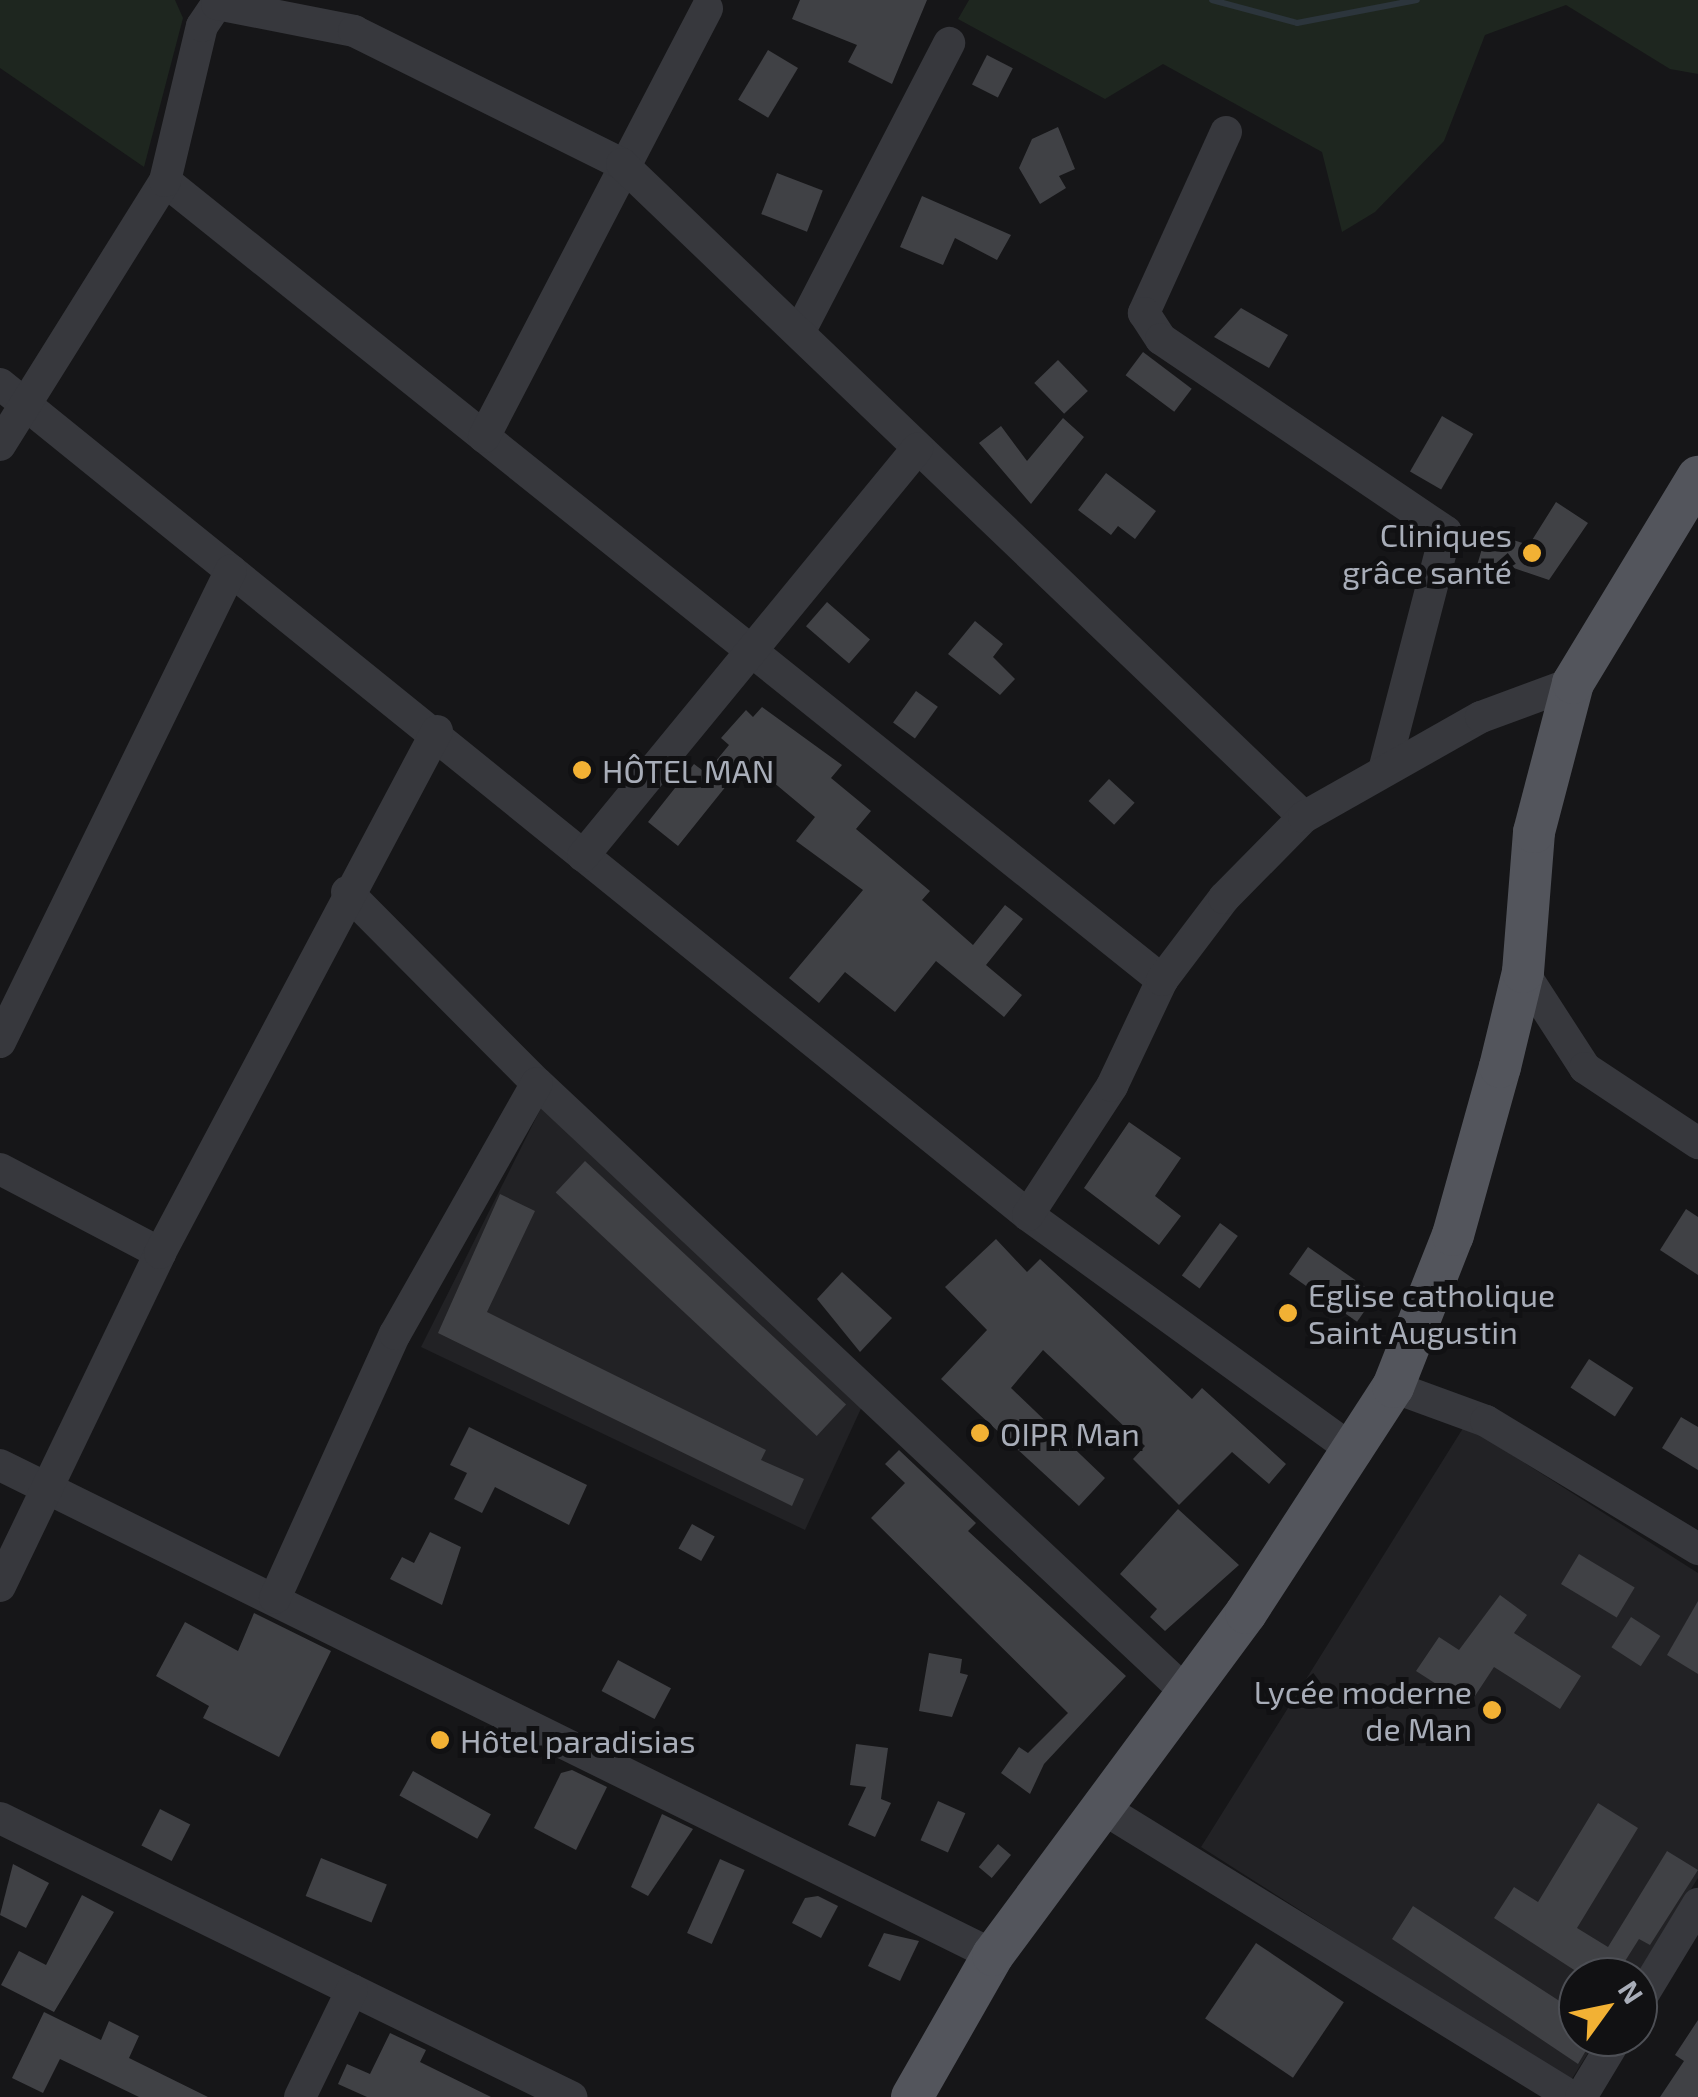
<!DOCTYPE html>
<html>
<head>
<meta charset="utf-8">
<style>
  body { margin:0 }
  #map { position:relative; width:1698px; height:2097px; overflow:hidden; background:#161618; font-family:"Exo 2",sans-serif }
  div>[style] { position:absolute }
  .built>* { inset:0; background:#222225 }
  .green>* { inset:0; background:#1e261f }
  .stream>* { height:6px; margin:-3px; padding:0 3px; transform-origin:3px; border-radius:3px; background:#2c353c }
  .building>* { inset:0; background:#404145; transform-origin:0 0 }
  .minor>* { height:32px; margin:-16px; padding:0 16px; transform-origin:16px; border-radius:16px; background:#37383d }
  .major>* { height:42px; margin:-21px; padding:0 21px; transform-origin:21px; border-radius:21px; background:#53555c }
  .dots>* { width:28px; height:28px; translate:-50% -50%; box-sizing:border-box; border:5px solid #111113; border-radius:50% }
  span { translate:-50% -50%; white-space:nowrap; text-align:center; line-height:1.15; -webkit-text-stroke:10px #111113; paint-order:stroke }
  .poi-label { font-size:32px; color:#a8adb8 }
  .right { translate:-100% -50%; text-align:right }
  .left { translate:0 -50%; text-align:left }
  .north { position:absolute; left:1558px; top:1957px; width:100px; height:100px; box-sizing:border-box; background:#111113; border:2px solid #4d4f55; border-radius:50%; rotate:57deg; font-size:28px; font-weight:700; line-height:40px; text-align:center; color:#a8adb8 }
  .north::after { content:''; display:block; margin:auto; width:35px; height:45px; background:#f2b134; clip-path:polygon(50% 0,100% 100%,50% 72%,0 100%) }
</style>
</head>
<body>
<div id="map">
  <div class="built">
    <i style="clip-path:polygon(545px 1100px,864px 1402px,805px 1530px,421px 1347px)"></i>
    <i style="clip-path:polygon(1465px 1425px,1698px 1573px,1698px 1878px,1636px 1977px,1578px 1977px,1578px 2037px,1598px 2037px,1570px 2082px,1201px 1847px)"></i>
  </div>
  <div class="green">
    <i style="clip-path:polygon(0 0,175px 0,183px 18px,144px 167px,0 68px)"></i>
    <i style="clip-path:polygon(969px 0,1698px 0,1698px 74px,1670px 69px,1566px 5px,1485px 35px,1444px 141px,1375px 212px,1342px 232px,1322px 152px,1163px 64px,1105px 99px,958px 19px)"></i>
  </div>
  <div class="stream">
    <i style="left:1212px;top:0;width:88px;rotate:15.1deg"></i>
    <i style="left:1297px;top:23px;width:122px;rotate:-10.9deg"></i>
  </div>
  <div class="building">
    <i style="clip-path:polygon(800px 0,927px 0,892px 84px,848px 62px,857px 45px,792px 19px)"></i>
    <i style="left:768px;top:50px;width:35px;height:58px;rotate:31deg"></i>
    <i style="left:987px;top:55px;width:29px;height:33px;rotate:27deg"></i>
    <i style="clip-path:polygon(1058px 127px,1075px 169px,1059px 176px,1066px 188px,1040px 204px,1019px 168px,1032px 139px)"></i>
    <i style="left:777px;top:173px;width:49px;height:44px;rotate:21deg"></i>
    <i style="clip-path:polygon(922px 196px,1011px 235px,997px 260px,955px 238px,943px 265px,900px 247px)"></i>
    <i style="clip-path:polygon(1241px 308px,1288px 335px,1269px 368px,1214px 337px)"></i>
    <i style="left:1143px;top:352px;width:61px;height:29px;rotate:37deg"></i>
    <i style="left:1058px;top:360px;width:43px;height:33px;rotate:46deg"></i>
    <i style="left:1442px;top:416px;width:36px;height:64px;rotate:30deg"></i>
    <i style="clip-path:polygon(1063px 418px,1084px 437px,1031px 504px,979px 443px,1001px 426px,1027px 461px)"></i>
    <i style="clip-path:polygon(1106px 473px,1156px 511px,1135px 539px,1118px 526px,1111px 535px,1078px 510px)"></i>
    <i style="clip-path:polygon(1556px 502px,1588px 523px,1549px 580px,1505px 565px,1500px 580px,1475px 572px,1487px 532px,1529px 545px)"></i>
    <i style="left:827px;top:602px;width:57px;height:32px;rotate:41deg"></i>
    <i style="clip-path:polygon(975px 621px,1003px 644px,993px 657px,1015px 679px,1000px 695px,948px 654px)"></i>
    <i style="left:916px;top:691px;width:27px;height:39px;rotate:36deg"></i>
    <i style="clip-path:polygon(762px 707px,842px 765px,831px 778px,871px 811px,856px 829px,930px 891px,922px 900px,973px 945px,1005px 905px,1023px 919px,986px 965px,1022px 995px,1004px 1017px,936px 961px,895px 1012px,845px 972px,819px 1003px,789px 978px,863px 890px,796px 841px,815px 817px,755px 767px,743px 781px,735px 775px,678px 846px,648px 822px,694px 764px,706px 773px,729px 745px,721px 738px,746px 710px,753px 717px)"></i>
    <i style="left:1109px;top:779px;width:35px;height:30px;rotate:43deg"></i>
    <i style="clip-path:polygon(1129px 1122px,1181px 1158px,1155px 1196px,1181px 1216px,1159px 1245px,1084px 1188px)"></i>
    <i style="left:585px;top:1161px;width:357px;height:43px;rotate:43deg"></i>
    <i style="clip-path:polygon(500px 1194px,535px 1211px,487px 1312px,766px 1450px,761px 1460px,804px 1479px,792px 1506px,438px 1333px)"></i>
    <i style="clip-path:polygon(1686px 1209px,1698px 1217px,1698px 1275px,1660px 1250px)"></i>
    <i style="left:1220px;top:1223px;width:22px;height:65px;rotate:36deg"></i>
    <i style="clip-path:polygon(996px 1239px,1027px 1272px,1040px 1259px,1192px 1399px,1202px 1388px,1286px 1464px,1269px 1484px,1232px 1452px,1179px 1505px,1133px 1459px,1145px 1446px,1043px 1350px,1011px 1388px,1105px 1478px,1079px 1506px,941px 1379px,987px 1330px,945px 1287px)"></i>
    <i style="left:1308px;top:1247px;width:83px;height:33px;rotate:35deg"></i>
    <i style="clip-path:polygon(842px 1272px,892px 1318px,860px 1352px,817px 1299px)"></i>
    <i style="left:1589px;top:1359px;width:53px;height:34px;rotate:33deg"></i>
    <i style="clip-path:polygon(1681px 1417px,1698px 1427px,1698px 1470px,1662px 1448px)"></i>
    <i style="clip-path:polygon(469px 1427px,587px 1485px,569px 1525px,495px 1487px,482px 1513px,454px 1499px,467px 1473px,450px 1465px)"></i>
    <i style="clip-path:polygon(899px 1450px,976px 1523px,968px 1531px,1126px 1676px,1044px 1764px,1030px 1794px,1001px 1773px,1019px 1747px,1028px 1753px,1068px 1713px,871px 1518px,905px 1483px,885px 1464px)"></i>
    <i style="clip-path:polygon(1178px 1509px,1239px 1565px,1165px 1631px,1150px 1617px,1157px 1609px,1120px 1574px)"></i>
    <i style="left:692px;top:1524px;width:26px;height:28px;rotate:29deg"></i>
    <i style="clip-path:polygon(430px 1532px,461px 1547px,442px 1605px,390px 1579px,402px 1557px,414px 1563px)"></i>
    <i style="left:1579px;top:1554px;width:65px;height:35px;rotate:31deg"></i>
    <i style="clip-path:polygon(1500px 1595px,1527px 1615px,1514px 1633px,1581px 1676px,1560px 1709px,1494px 1667px,1469px 1705px,1416px 1671px,1439px 1637px,1459px 1650px)"></i>
    <i style="clip-path:polygon(1698px 1601px,1698px 1674px,1667px 1655px)"></i>
    <i style="clip-path:polygon(254px 1613px,331px 1651px,279px 1757px,203px 1718px,209px 1706px,156px 1676px,185px 1622px,238px 1651px)"></i>
    <i style="left:1631px;top:1617px;width:35px;height:36px;rotate:33deg"></i>
    <i style="clip-path:polygon(929px 1653px,962px 1659px,960px 1673px,968px 1675px,952px 1717px,919px 1711px)"></i>
    <i style="left:618px;top:1660px;width:60px;height:35px;rotate:28deg"></i>
    <i style="clip-path:polygon(856px 1744px,888px 1748px,881px 1799px,891px 1803px,875px 1837px,848px 1825px,866px 1787px,850px 1785px)"></i>
    <i style="clip-path:polygon(572px 1770px,607px 1787px,576px 1850px,534px 1828px,561px 1773px)"></i>
    <i style="left:413px;top:1771px;width:89px;height:28px;rotate:29deg"></i>
    <i style="left:938px;top:1801px;width:30px;height:43px;rotate:24deg"></i>
    <i style="clip-path:polygon(1598px 1803px,1638px 1828px,1577px 1928px,1608px 1947px,1667px 1851px,1698px 1870px,1650px 1945px,1639px 1939px,1615px 1977px,1585px 1977px,1494px 1918px,1514px 1887px,1538px 1902px)"></i>
    <i style="left:160px;top:1809px;width:34px;height:41px;rotate:27deg"></i>
    <i style="clip-path:polygon(662px 1814px,693px 1829px,648px 1896px,631px 1887px)"></i>
    <i style="left:998px;top:1844px;width:17px;height:30px;rotate:40deg"></i>
    <i style="left:321px;top:1858px;width:71px;height:41px;rotate:22deg"></i>
    <i style="left:720px;top:1859px;width:27px;height:81px;rotate:24deg"></i>
    <i style="clip-path:polygon(13px 1864px,49px 1883px,26px 1928px,0 1915px)"></i>
    <i style="clip-path:polygon(82px 1895px,114px 1912px,54px 2012px,1px 1985px,19px 1951px,46px 1965px)"></i>
    <i style="clip-path:polygon(818px 1896px,838px 1906px,821px 1938px,792px 1923px,805px 1898px)"></i>
    <i style="clip-path:polygon(1413px 1906px,1578px 2013px,1578px 2037px,1594px 2037px,1578px 2064px,1392px 1939px)"></i>
    <i style="clip-path:polygon(884px 1933px,919px 1941px,900px 1981px,868px 1966px)"></i>
    <i style="left:1256px;top:1943px;width:106px;height:91px;rotate:34deg"></i>
    <i style="clip-path:polygon(44px 2012px,101px 2040px,109px 2021px,139px 2036px,129px 2058px,208px 2097px,139px 2097px,60px 2059px,43px 2093px,12px 2078px)"></i>
    <i style="clip-path:polygon(1698px 2020px,1698px 2097px,1660px 2097px,1684px 2061px,1675px 2055px)"></i>
    <i style="clip-path:polygon(390px 2033px,426px 2050px,420px 2062px,491px 2097px,367px 2097px,338px 2084px,347px 2064px,370px 2074px)"></i>
  </div>
  <div class="minor">
    <i style="left:1226px;top:132px;width:199px;rotate:114.4deg"></i>
    <i style="left:1144px;top:313px;width:31px;rotate:57deg"></i>
    <i style="left:1161px;top:339px;width:344px;rotate:34.1deg"></i>
    <i style="left:1446px;top:532px;width:242px;rotate:104.6deg"></i>
    <i style="left:165px;top:181px;width:1278px;rotate:38.71deg"></i>
    <i style="left:802px;top:327px;width:320px;rotate:-62.6deg"></i>
    <i style="left:0;top:384px;width:1322px;rotate:38.95deg"></i>
    <i style="left:1028px;top:1215px;width:405px;rotate:35.9deg"></i>
    <i style="left:484px;top:437px;width:483px;rotate:-62.5deg"></i>
    <i style="left:0;top:445px;width:311px;rotate:-58deg"></i>
    <i style="left:165px;top:181px;width:159px;rotate:-76.6deg"></i>
    <i style="left:202px;top:26px;width:27px;rotate:-56deg"></i>
    <i style="left:217px;top:4px;width:140px;rotate:11.1deg"></i>
    <i style="left:354px;top:31px;width:299px;rotate:26.4deg"></i>
    <i style="left:622px;top:164px;width:944px;rotate:43.76deg"></i>
    <i style="left:583px;top:856px;width:527px;rotate:-50.63deg"></i>
    <i style="left:347px;top:892px;width:269px;rotate:45.2deg"></i>
    <i style="left:537px;top:1083px;width:891px;rotate:43.18deg"></i>
    <i style="left:1523px;top:972px;width:114px;rotate:57.1deg"></i>
    <i style="left:1585px;top:1068px;width:136px;rotate:33.6deg"></i>
    <i style="left:0;top:1042px;width:525px;rotate:-63.92deg"></i>
    <i style="left:0;top:1169px;width:181px;rotate:27.7deg"></i>
    <i style="left:1028px;top:1215px;width:154px;rotate:-56.9deg"></i>
    <i style="left:1112px;top:1086px;width:117px;rotate:-64.7deg"></i>
    <i style="left:1162px;top:980px;width:103px;rotate:-52.9deg"></i>
    <i style="left:1224px;top:898px;width:114px;rotate:-45.4deg"></i>
    <i style="left:1304px;top:817px;width:203px;rotate:-29.5deg"></i>
    <i style="left:1481px;top:717px;width:98px;rotate:-20.3deg"></i>
    <i style="left:1393px;top:1387px;width:99px;rotate:20.1deg"></i>
    <i style="left:1486px;top:1421px;width:248px;rotate:31.1deg"></i>
    <i style="left:0;top:1465px;width:1107px;rotate:26.26deg"></i>
    <i style="left:0;top:1586px;width:369px;rotate:-64.3deg"></i>
    <i style="left:160px;top:1253px;width:591px;rotate:-62.05deg"></i>
    <i style="left:275px;top:1598px;width:290px;rotate:-65.6deg"></i>
    <i style="left:395px;top:1334px;width:288px;rotate:-60.5deg"></i>
    <i style="left:1099px;top:1806px;width:555px;rotate:31.6deg"></i>
    <i style="left:0;top:1818px;width:636px;rotate:26.04deg"></i>
    <i style="left:1638px;top:2003px;width:116px;rotate:-58.8deg"></i>
    <i style="left:300px;top:2097px;width:119px;rotate:-64.1deg"></i>
    <i style="left:1581px;top:2097px;width:70px;rotate:-59deg"></i>
  </div>
  <div class="major">
    <i style="left:912px;top:2097px;width:163px;rotate:-60.3deg"></i>
    <i style="left:993px;top:1955px;width:425px;rotate:-53.5deg"></i>
    <i style="left:1246px;top:1613px;width:270px;rotate:-57deg"></i>
    <i style="left:1393px;top:1387px;width:163px;rotate:-68.5deg"></i>
    <i style="left:1453px;top:1235px;width:174px;rotate:-74.4deg"></i>
    <i style="left:1500px;top:1067px;width:98px;rotate:-76.4deg"></i>
    <i style="left:1523px;top:972px;width:140px;rotate:-85.5deg"></i>
    <i style="left:1534px;top:832px;width:154px;rotate:-75.3deg"></i>
    <i style="left:1573px;top:683px;width:241px;rotate:-58.8deg"></i>
  </div>
  <div class="dots">
    <i style="left:1532px;top:553px;background:#f2b134"></i>
    <i style="left:582px;top:770px;background:#f2b134"></i>
    <i style="left:1288px;top:1313px;background:#f2b134"></i>
    <i style="left:980px;top:1433px;background:#f2b134"></i>
    <i style="left:1492px;top:1710px;background:#f2b134"></i>
    <i style="left:440px;top:1740px;background:#f2b134"></i>
  </div>
  <div class="poi-label">
    <span class="right" style="left:1512px;top:553px">Cliniques<br>grâce santé</span>
    <span class="left" style="left:602px;top:770px">HÔTEL MAN</span>
    <span class="left" style="left:1308px;top:1313px">Eglise catholique<br>Saint Augustin</span>
    <span class="left" style="left:1000px;top:1433px">OIPR Man</span>
    <span class="right" style="left:1472px;top:1710px">Lycée moderne<br>de Man</span>
    <span class="left" style="left:460px;top:1740px">Hôtel paradisias</span>
  </div>
  <div class="north">N</div>
</div>
</body>
</html>
